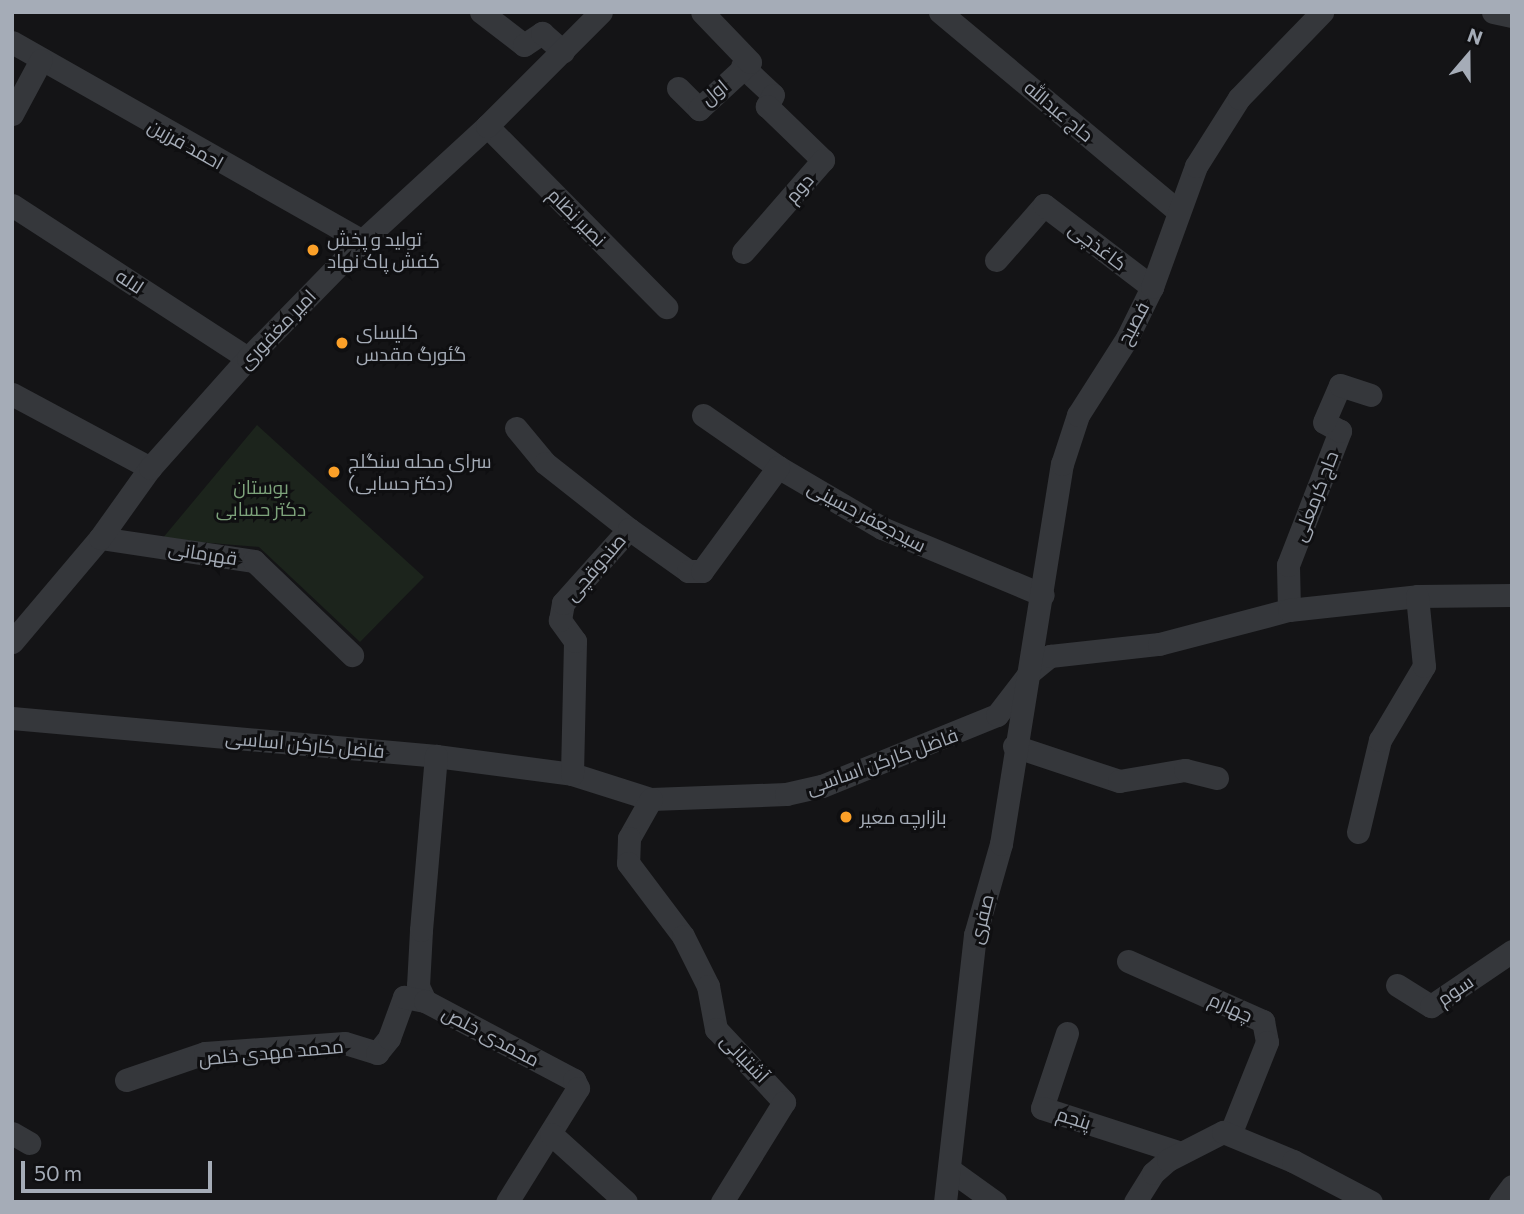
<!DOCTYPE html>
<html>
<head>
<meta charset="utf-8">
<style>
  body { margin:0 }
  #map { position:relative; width:1524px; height:1214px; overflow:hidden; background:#141416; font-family:Commissioner,Cairo,sans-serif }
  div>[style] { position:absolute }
  .green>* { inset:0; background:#1c241c }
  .minor>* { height:23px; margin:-11.5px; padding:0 11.5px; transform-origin:11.5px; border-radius:11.5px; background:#35373b }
  .dots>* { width:19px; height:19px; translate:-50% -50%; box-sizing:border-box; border:4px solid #0f0f11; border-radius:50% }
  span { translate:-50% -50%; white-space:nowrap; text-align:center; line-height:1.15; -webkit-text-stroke:6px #0f0f11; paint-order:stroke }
  .street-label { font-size:19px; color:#a5acb7 }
  .poi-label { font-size:19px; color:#a5acb7 }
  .left { translate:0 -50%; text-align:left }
  .park-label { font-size:19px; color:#7da37b }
  .frame { position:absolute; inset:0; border:14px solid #a5acb7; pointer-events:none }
  .north { position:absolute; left:1433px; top:21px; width:70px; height:70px; -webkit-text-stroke:5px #0f0f11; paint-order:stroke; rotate:20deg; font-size:19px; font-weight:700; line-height:28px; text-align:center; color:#a5acb7 }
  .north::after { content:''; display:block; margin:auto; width:24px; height:32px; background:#a5acb7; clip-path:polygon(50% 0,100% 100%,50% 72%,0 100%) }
  .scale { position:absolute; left:21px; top:1161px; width:191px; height:32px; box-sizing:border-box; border:4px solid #a5acb7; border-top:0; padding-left:9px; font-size:21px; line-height:24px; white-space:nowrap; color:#a5acb7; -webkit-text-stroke:5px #0f0f11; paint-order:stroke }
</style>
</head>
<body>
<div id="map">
  <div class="green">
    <i style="clip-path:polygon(257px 425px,424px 577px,360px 642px,259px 547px,162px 539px)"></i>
  </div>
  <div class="minor">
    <i style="left:481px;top:12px;width:54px;rotate:37.5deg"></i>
    <i style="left:524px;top:45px;width:22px;rotate:-34deg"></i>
    <i style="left:542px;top:33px;width:28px;rotate:41deg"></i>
    <i style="left:940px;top:12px;width:310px;rotate:39.9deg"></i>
    <i style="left:1493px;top:12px;width:19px;rotate:12deg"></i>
    <i style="left:12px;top:42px;width:403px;rotate:29.6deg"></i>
    <i style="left:742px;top:66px;width:42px;rotate:43.1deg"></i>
    <i style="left:773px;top:95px;width:13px;rotate:119deg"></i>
    <i style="left:767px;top:106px;width:78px;rotate:44deg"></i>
    <i style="left:823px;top:160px;width:122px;rotate:131deg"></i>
    <i style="left:678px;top:88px;width:30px;rotate:45deg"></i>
    <i style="left:699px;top:109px;width:69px;rotate:-42.7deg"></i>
    <i style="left:750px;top:62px;width:69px;rotate:-133.8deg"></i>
    <i style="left:12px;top:114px;width:61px;rotate:-61.8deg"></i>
    <i style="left:487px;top:126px;width:255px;rotate:45.3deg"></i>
    <i style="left:12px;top:205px;width:281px;rotate:33deg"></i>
    <i style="left:996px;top:260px;width:73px;rotate:-48.9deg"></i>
    <i style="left:1044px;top:205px;width:136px;rotate:37.2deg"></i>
    <i style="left:12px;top:394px;width:157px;rotate:28.2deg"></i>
    <i style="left:703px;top:415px;width:91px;rotate:34.7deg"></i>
    <i style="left:778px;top:467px;width:121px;rotate:30.4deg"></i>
    <i style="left:882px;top:528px;width:174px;rotate:22.6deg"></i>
    <i style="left:516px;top:428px;width:45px;rotate:50.4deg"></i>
    <i style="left:545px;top:463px;width:107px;rotate:38.2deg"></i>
    <i style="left:100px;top:538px;width:156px;rotate:8.5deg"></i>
    <i style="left:254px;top:561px;width:136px;rotate:43.8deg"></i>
    <i style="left:1289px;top:610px;width:45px;rotate:-91.3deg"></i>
    <i style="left:1288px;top:565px;width:144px;rotate:-68.8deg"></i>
    <i style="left:1340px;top:431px;width:18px;rotate:-151deg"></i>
    <i style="left:1324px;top:422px;width:40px;rotate:-66.6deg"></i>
    <i style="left:1340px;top:385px;width:32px;rotate:18deg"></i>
    <i style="left:12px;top:642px;width:136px;rotate:-49.8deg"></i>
    <i style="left:100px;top:538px;width:86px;rotate:-54.5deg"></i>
    <i style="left:150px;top:468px;width:147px;rotate:-48.3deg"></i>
    <i style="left:248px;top:358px;width:163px;rotate:-45.7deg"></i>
    <i style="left:362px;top:241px;width:170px;rotate:-42.6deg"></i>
    <i style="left:487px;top:126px;width:161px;rotate:-45deg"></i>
    <i style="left:12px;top:718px;width:426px;rotate:5.1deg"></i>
    <i style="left:436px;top:756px;width:137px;rotate:7.5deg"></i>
    <i style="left:572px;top:774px;width:83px;rotate:17.6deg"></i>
    <i style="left:651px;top:799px;width:135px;rotate:-2.1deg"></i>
    <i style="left:786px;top:794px;width:37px;rotate:-13deg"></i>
    <i style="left:822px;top:786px;width:189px;rotate:-22.1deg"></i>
    <i style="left:997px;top:715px;width:54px;rotate:-52.5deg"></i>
    <i style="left:1030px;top:672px;width:26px;rotate:-39deg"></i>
    <i style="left:1050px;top:656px;width:110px;rotate:-6.3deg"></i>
    <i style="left:1159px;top:644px;width:134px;rotate:-14.7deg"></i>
    <i style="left:1289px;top:610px;width:129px;rotate:-6.2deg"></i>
    <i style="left:1417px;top:596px;width:95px;rotate:-0.6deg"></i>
    <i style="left:1014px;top:746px;width:111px;rotate:18.4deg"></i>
    <i style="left:1119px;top:781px;width:67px;rotate:-9.5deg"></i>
    <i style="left:1185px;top:770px;width:33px;rotate:14deg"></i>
    <i style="left:572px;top:774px;width:133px;rotate:-88.7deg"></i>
    <i style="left:575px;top:641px;width:26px;rotate:-126deg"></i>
    <i style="left:560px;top:620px;width:17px;rotate:-80deg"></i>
    <i style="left:563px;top:603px;width:99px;rotate:-48.3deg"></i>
    <i style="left:629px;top:529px;width:72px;rotate:35.4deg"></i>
    <i style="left:688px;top:571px;width:14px"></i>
    <i style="left:702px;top:571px;width:129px;rotate:-53.8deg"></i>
    <i style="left:651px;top:799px;width:45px;rotate:119.4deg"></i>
    <i style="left:629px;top:838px;width:25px;rotate:92deg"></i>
    <i style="left:628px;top:863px;width:91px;rotate:53deg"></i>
    <i style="left:683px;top:936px;width:56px;rotate:63.4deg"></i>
    <i style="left:708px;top:986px;width:44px;rotate:79.5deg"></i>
    <i style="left:716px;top:1029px;width:100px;rotate:47deg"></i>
    <i style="left:784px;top:1102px;width:118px;rotate:121.8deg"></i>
    <i style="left:1358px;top:832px;width:95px;rotate:-76.6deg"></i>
    <i style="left:1380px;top:740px;width:86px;rotate:-59.3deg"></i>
    <i style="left:1424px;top:666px;width:70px;rotate:-95.7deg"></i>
    <i style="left:1128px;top:961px;width:148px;rotate:24deg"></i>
    <i style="left:1263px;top:1021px;width:21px;rotate:79deg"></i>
    <i style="left:1267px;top:1042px;width:97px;rotate:111.8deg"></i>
    <i style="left:1397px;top:985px;width:40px;rotate:32deg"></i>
    <i style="left:1431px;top:1006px;width:98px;rotate:-34.2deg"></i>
    <i style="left:425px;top:1001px;width:17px;rotate:-115deg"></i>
    <i style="left:418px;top:986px;width:56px;rotate:-86.9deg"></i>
    <i style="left:421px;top:930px;width:175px;rotate:-85.1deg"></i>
    <i style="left:1067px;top:1033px;width:79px;rotate:108.4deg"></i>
    <i style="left:1042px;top:1108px;width:146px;rotate:17.9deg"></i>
    <i style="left:126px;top:1080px;width:83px;rotate:-18.9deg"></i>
    <i style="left:205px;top:1053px;width:140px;rotate:-4.1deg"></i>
    <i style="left:345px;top:1043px;width:34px;rotate:17deg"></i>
    <i style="left:377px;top:1053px;width:19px;rotate:-51deg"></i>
    <i style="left:389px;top:1038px;width:44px;rotate:-69.9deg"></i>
    <i style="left:404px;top:997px;width:21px;rotate:11deg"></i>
    <i style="left:425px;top:1001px;width:169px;rotate:27.9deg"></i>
    <i style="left:574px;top:1080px;width:9px;rotate:63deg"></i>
    <i style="left:578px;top:1088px;width:134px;rotate:121.9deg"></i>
    <i style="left:12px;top:1133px;width:20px;rotate:30deg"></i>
    <i style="left:551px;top:1134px;width:101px;rotate:42.2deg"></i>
    <i style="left:949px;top:1169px;width:57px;rotate:35.7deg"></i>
    <i style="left:945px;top:1202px;width:269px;rotate:-83.6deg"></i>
    <i style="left:975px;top:935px;width:95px;rotate:-74.1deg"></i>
    <i style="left:1001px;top:844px;width:385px;rotate:-80.9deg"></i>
    <i style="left:1062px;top:464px;width:52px;rotate:-71.9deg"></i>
    <i style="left:1078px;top:415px;width:91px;rotate:-57.5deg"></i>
    <i style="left:1127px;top:338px;width:57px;rotate:-63.9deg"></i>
    <i style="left:1152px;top:287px;width:129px;rotate:-70deg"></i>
    <i style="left:1196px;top:166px;width:80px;rotate:-57.7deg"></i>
    <i style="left:1239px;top:98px;width:120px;rotate:-46deg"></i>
    <i style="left:1135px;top:1202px;width:34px;rotate:-58deg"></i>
    <i style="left:1153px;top:1173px;width:20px;rotate:-41deg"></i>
    <i style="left:1168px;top:1160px;width:62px;rotate:-27deg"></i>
    <i style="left:1223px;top:1132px;width:76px;rotate:22.5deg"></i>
    <i style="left:1293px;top:1161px;width:88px;rotate:27.7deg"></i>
    <i style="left:1500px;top:1202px;width:20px;rotate:-53deg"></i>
  </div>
  <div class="dots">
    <i style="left:313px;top:250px;background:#fba028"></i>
    <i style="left:342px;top:343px;background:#fba028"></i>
    <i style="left:334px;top:472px;background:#fba028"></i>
    <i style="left:846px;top:817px;background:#fba028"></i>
  </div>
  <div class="street-label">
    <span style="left:714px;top:92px;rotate:-40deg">اول</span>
    <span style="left:1059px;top:111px;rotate:40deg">حاج عبدالله</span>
    <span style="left:186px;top:144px;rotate:29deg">احمد فرزین</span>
    <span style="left:799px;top:188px;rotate:-49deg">دوم</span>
    <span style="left:577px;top:217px;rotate:45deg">نصیر نظام</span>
    <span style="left:1098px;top:246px;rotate:37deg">کاغذچی</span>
    <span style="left:130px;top:281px;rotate:33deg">لاله</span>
    <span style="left:1133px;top:323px;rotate:-62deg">فصیح</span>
    <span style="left:277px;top:329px;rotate:-46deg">امیر مغفوری</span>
    <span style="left:1315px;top:496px;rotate:-69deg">حاج کرمعلی</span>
    <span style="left:867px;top:516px;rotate:28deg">سیدجعفر حسینی</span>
    <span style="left:203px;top:553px;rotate:9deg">قهرمانی</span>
    <span style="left:595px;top:567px;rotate:-49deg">صندوقچی</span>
    <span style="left:305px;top:744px;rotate:5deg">فاضل کارکن اساسی</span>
    <span style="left:882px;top:761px;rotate:-20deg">فاضل کارکن اساسی</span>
    <span style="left:981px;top:919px;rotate:-76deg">صفری</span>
    <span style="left:1455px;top:990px;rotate:-34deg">سوم</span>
    <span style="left:1231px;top:1007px;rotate:24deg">چهارم</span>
    <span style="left:491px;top:1036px;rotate:28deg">محمدی خلص</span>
    <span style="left:271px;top:1052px;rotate:-5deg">محمد مهدی خلص</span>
    <span style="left:745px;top:1058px;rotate:46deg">آشتیانی</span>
    <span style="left:1074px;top:1118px;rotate:18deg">پنجم</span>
  </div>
  <div class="poi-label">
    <span class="left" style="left:327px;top:250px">تولید و پخش<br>کفش پاک نهاد</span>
    <span class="left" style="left:356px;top:343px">کلیسای<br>گئورگ مقدس</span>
    <span class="left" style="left:348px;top:472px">سرای محله سنگلج<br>(دکتر حسابی)</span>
    <span class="left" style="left:860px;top:817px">بازارچه معیر</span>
  </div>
  <div class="park-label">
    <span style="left:261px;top:498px">بوستان<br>دکتر حسابی</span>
  </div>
  <div class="frame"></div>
  <div class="north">N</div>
  <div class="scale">50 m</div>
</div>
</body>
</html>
